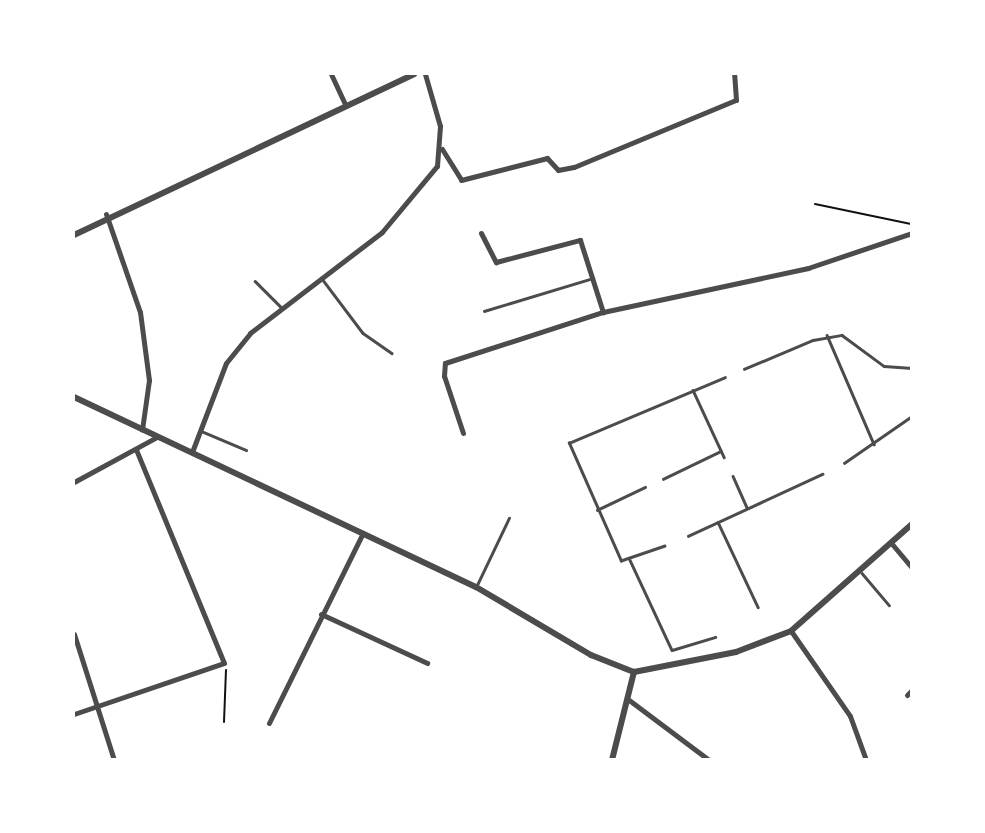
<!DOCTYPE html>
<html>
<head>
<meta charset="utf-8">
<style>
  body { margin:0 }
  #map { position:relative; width:985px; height:833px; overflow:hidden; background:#fff; font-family:Bitter,serif }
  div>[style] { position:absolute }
  .path>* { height:2px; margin:-1px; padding:0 1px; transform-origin:1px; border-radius:1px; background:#111 }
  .service>* { height:2.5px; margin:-1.25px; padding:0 1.25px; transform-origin:1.25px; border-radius:1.25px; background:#4c4c4c }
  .minor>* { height:5px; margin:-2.5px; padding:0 2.5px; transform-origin:2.5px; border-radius:2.5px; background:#4c4c4c }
  .tertiary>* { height:6px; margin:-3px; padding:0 3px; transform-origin:3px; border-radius:3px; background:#4c4c4c }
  span { translate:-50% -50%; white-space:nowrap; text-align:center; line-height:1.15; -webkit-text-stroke:7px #fff; paint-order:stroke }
  .frame { position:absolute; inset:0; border:75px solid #fff; pointer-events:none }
</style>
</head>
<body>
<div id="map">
  <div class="path">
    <i style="left:815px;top:204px;width:98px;rotate:11.8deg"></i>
    <i style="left:224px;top:722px;width:52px;rotate:-87.8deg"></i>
  </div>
  <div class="service">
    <i style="left:323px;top:280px;width:66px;rotate:53deg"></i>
    <i style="left:363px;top:333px;width:35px;rotate:35deg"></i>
    <i style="left:255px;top:281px;width:38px;rotate:45deg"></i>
    <i style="left:484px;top:311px;width:114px;rotate:-16.8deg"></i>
    <i style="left:827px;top:335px;width:119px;rotate:66.7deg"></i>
    <i style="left:744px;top:369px;width:75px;rotate:-22.8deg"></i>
    <i style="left:813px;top:340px;width:29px;rotate:-10deg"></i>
    <i style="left:842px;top:335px;width:52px;rotate:36.4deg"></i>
    <i style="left:884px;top:366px;width:28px;rotate:4deg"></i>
    <i style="left:693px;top:390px;width:74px;rotate:65.2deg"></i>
    <i style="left:201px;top:431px;width:49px;rotate:22.9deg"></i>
    <i style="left:844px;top:463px;width:83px;rotate:-34.7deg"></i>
    <i style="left:733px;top:476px;width:35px;rotate:66deg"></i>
    <i style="left:663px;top:479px;width:64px;rotate:-25.8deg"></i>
    <i style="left:597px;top:510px;width:53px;rotate:-25.6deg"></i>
    <i style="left:718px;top:522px;width:94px;rotate:64.8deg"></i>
    <i style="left:688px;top:536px;width:148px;rotate:-24.8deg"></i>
    <i style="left:665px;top:546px;width:46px;rotate:161.2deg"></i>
    <i style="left:621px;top:561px;width:129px;rotate:-113.8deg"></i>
    <i style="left:569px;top:443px;width:169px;rotate:-22.9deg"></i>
    <i style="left:630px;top:560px;width:99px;rotate:65deg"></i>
    <i style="left:672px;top:650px;width:45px;rotate:-16.8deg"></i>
    <i style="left:862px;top:573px;width:42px;rotate:49.8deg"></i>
    <i style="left:477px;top:585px;width:74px;rotate:-64.5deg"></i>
  </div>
  <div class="minor">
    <i style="left:331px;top:74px;width:35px;rotate:65deg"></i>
    <i style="left:442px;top:149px;width:36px;rotate:58deg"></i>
    <i style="left:461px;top:180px;width:89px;rotate:-14.3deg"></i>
    <i style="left:547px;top:158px;width:16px;rotate:47deg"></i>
    <i style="left:558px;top:170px;width:16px;rotate:-11deg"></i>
    <i style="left:574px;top:167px;width:175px;rotate:-22.5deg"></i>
    <i style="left:736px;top:100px;width:26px;rotate:-94deg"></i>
    <i style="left:106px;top:214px;width:104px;rotate:70.9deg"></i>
    <i style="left:140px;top:312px;width:69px;rotate:82.5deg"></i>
    <i style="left:149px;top:380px;width:50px;rotate:98deg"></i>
    <i style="left:481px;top:233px;width:33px;rotate:63deg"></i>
    <i style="left:496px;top:262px;width:87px;rotate:-14.7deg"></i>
    <i style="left:580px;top:240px;width:76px;rotate:72.3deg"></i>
    <i style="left:463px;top:433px;width:60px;rotate:-108.4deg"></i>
    <i style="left:444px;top:376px;width:13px;rotate:-86deg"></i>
    <i style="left:445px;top:363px;width:166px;rotate:-17.9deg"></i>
    <i style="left:603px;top:312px;width:210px;rotate:-12.1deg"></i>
    <i style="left:808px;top:268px;width:110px;rotate:-18.6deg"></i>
    <i style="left:192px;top:452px;width:95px;rotate:-69.1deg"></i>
    <i style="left:226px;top:363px;width:38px;rotate:-51deg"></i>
    <i style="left:250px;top:333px;width:166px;rotate:-37.4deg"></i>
    <i style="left:382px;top:232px;width:86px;rotate:-50.2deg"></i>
    <i style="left:437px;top:166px;width:40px;rotate:-85.7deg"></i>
    <i style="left:440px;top:126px;width:54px;rotate:-106.1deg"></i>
    <i style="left:74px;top:482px;width:94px;rotate:-28.5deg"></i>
    <i style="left:892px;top:544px;width:31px;rotate:50deg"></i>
    <i style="left:321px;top:614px;width:117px;rotate:24.8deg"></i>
    <i style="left:791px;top:631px;width:103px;rotate:55.2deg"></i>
    <i style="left:850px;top:716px;width:47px;rotate:70deg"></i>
    <i style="left:74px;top:634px;width:132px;rotate:72.4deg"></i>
    <i style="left:907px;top:695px;width:7px;rotate:-45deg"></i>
    <i style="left:629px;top:700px;width:100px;rotate:36.9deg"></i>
    <i style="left:74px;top:714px;width:158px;rotate:-18.8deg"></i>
    <i style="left:224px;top:663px;width:230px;rotate:-112.4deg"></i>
    <i style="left:269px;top:723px;width:212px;rotate:-63.7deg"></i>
  </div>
  <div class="tertiary">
    <i style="left:74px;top:235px;width:376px;rotate:-25.3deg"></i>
    <i style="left:74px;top:397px;width:445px;rotate:25.3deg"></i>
    <i style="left:476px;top:587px;width:134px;rotate:30.6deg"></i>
    <i style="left:591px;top:655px;width:46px;rotate:21.6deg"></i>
    <i style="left:634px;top:672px;width:104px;rotate:-11.1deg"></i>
    <i style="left:736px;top:652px;width:59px;rotate:-20.9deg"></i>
    <i style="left:791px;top:631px;width:162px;rotate:-41.5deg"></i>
    <i style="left:612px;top:760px;width:91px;rotate:-76deg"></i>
  </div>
  <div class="frame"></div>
</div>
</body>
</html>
